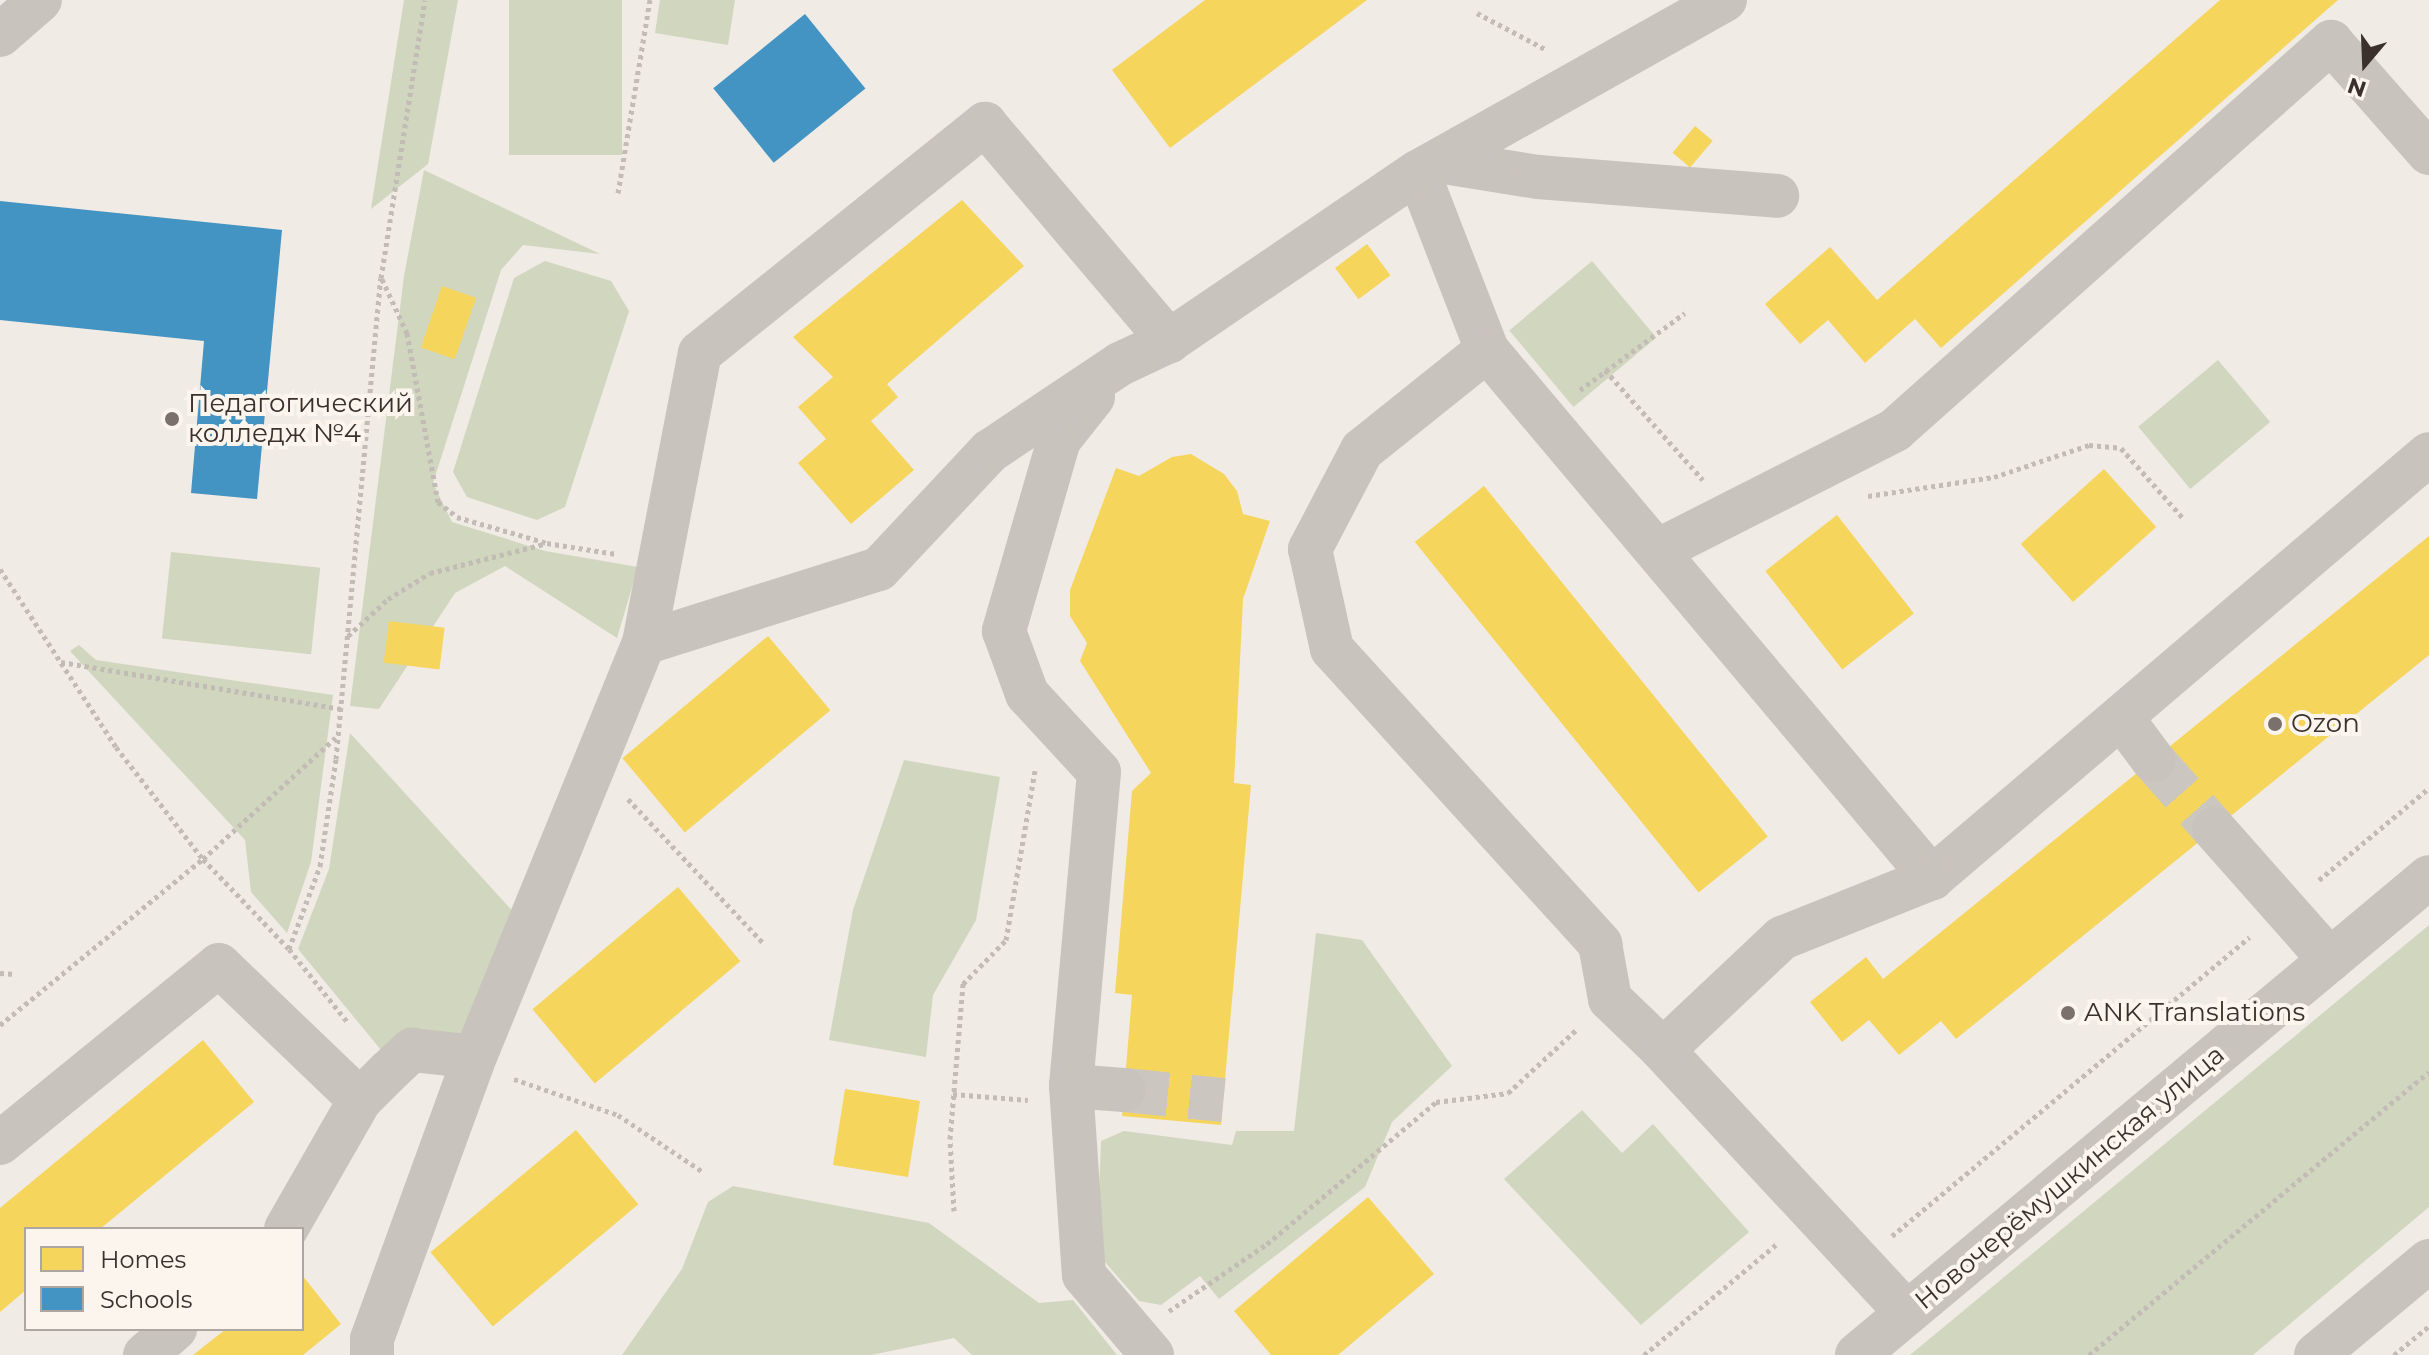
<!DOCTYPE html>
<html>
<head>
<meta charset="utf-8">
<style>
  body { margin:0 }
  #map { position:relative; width:2429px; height:1355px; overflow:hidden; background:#f0ebe5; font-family:Montserrat,sans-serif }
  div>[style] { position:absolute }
  .green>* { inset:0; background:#d1d6bf; transform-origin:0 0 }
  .homes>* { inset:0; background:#f6d55c; transform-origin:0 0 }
  .schools>* { inset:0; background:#4393c3; transform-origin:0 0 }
  .minor-tunnel>* { height:44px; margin-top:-22px; transform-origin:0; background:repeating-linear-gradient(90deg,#ccc6c0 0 44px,transparent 0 66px) }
  .path>* { height:5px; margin-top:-2.5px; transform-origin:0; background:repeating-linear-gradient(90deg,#c2bbb6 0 4px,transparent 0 8px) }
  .minor>* { height:44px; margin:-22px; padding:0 22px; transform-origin:22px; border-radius:22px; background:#c9c3be }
  .dots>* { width:22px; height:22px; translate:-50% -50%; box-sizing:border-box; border:4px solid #fbf5ee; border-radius:50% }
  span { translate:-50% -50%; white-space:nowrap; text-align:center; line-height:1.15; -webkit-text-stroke:8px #fbf5ee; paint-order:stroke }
  .poi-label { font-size:26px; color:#3b302b }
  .left { translate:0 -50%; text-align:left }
  .street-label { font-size:26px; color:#3b302b }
  .legend { position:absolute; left:24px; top:1227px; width:280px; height:104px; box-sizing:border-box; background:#fbf5ee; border:2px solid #aea6a0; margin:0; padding:10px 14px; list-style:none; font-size:24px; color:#3b302b }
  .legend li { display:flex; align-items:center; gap:16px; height:40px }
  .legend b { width:40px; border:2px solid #aea6a0 }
  .north { position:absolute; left:2325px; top:24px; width:80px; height:80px; -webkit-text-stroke:6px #fbf5ee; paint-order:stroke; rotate:199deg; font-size:22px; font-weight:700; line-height:32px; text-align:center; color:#3b302b }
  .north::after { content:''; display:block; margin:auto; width:28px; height:36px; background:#3b302b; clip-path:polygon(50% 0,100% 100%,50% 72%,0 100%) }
</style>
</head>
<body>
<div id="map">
  <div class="green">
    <i style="clip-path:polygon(404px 0,458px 0,428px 164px,371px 209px)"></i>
    <i style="left:509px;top:0;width:113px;height:155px"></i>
    <i style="clip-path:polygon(660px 0,735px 0,728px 45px,655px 33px)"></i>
    <i style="clip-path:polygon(424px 170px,600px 254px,523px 245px,501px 270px,433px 483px,452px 522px,545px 551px,638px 567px,617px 638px,505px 566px,455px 593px,379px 709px,350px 706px,404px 276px)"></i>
    <i style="clip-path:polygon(545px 261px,611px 281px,629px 311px,565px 507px,537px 520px,467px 497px,453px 472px,514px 278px)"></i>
    <i style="left:1592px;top:261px;width:100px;height:108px;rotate:50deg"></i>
    <i style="left:2218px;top:360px;width:81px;height:104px;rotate:50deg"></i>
    <i style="left:171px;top:552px;width:150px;height:87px;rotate:6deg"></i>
    <i style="clip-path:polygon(79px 645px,96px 660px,333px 695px,311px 862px,287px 933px,251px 892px,245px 840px,70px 651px)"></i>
    <i style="clip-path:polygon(350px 733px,518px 917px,465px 1046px,390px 1061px,298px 949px,329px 869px)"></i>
    <i style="clip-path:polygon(904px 760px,1000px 777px,976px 920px,933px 995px,926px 1057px,829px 1040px,853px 910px)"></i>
    <i style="clip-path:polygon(2429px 925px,2429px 1207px,2253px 1355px,1910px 1355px)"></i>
    <i style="clip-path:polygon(1316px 933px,1362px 940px,1452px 1066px,1392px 1122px,1365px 1187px,1219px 1299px,1200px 1276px,1161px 1305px,1139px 1301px,1097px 1253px,1101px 1141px,1124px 1131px,1232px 1145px,1236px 1131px,1294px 1131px)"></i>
    <i style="clip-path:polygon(1582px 1110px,1622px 1153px,1653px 1124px,1749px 1232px,1641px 1325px,1504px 1179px)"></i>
    <i style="clip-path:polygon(733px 1186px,929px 1223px,1039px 1303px,1073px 1300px,1117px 1355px,972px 1355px,954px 1338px,871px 1355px,622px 1355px,682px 1269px,708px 1202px)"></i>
  </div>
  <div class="homes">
    <i style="clip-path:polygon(1205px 0,1367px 0,1170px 148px,1112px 70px)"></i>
    <i style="clip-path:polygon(2220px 0,2338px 0,1941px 348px,1915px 319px,1865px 363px,1828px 320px,1800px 344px,1765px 304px,1830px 247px,1877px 300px)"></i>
    <i style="left:1695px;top:126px;width:23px;height:35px;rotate:40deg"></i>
    <i style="clip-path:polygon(962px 200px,1024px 266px,887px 384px,898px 397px,871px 421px,914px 470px,851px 524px,798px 463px,826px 439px,798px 407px,833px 377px,793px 337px)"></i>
    <i style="left:1367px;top:244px;width:39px;height:40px;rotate:53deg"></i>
    <i style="left:442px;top:286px;width:36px;height:65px;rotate:19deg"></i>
    <i style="clip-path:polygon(1191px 454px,1224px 474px,1237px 491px,1243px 514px,1270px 521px,1243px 599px,1234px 783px,1251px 785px,1221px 1125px,1122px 1116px,1132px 995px,1115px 993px,1132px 791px,1151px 773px,1080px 661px,1087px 643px,1070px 616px,1070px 590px,1116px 468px,1139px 476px,1172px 457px)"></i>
    <i style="left:2104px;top:469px;width:78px;height:112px;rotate:48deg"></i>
    <i style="left:1484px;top:486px;width:451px;height:89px;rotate:51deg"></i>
    <i style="left:1837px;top:515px;width:125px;height:91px;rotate:52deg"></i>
    <i style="clip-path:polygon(2429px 536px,2429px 655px,1956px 1039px,1941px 1021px,1899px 1055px,1869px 1020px,1842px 1042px,1810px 1002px,1866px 957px,1883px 979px)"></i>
    <i style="left:389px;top:621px;width:56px;height:42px;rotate:7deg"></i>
    <i style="left:768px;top:636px;width:97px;height:190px;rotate:50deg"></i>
    <i style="left:678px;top:887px;width:97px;height:190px;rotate:50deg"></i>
    <i style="clip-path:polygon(203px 1040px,254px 1102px,100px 1229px,26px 1229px,26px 1290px,0 1312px,0 1208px)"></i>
    <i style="left:845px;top:1089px;width:76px;height:77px;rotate:9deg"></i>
    <i style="left:576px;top:1130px;width:97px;height:190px;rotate:50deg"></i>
    <i style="clip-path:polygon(1368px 1197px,1434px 1274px,1338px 1355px,1271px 1355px,1234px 1311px)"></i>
    <i style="clip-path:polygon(302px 1275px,341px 1324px,303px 1355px,193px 1355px,226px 1329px,302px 1329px)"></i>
  </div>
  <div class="schools">
    <i style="left:805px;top:14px;width:96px;height:118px;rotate:51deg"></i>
    <i style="clip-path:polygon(0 201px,282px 230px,257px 499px,191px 493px,204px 341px,0 320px)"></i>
  </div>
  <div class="minor-tunnel">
    <i style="left:2153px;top:760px;width:92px;rotate:48.5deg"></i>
    <i style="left:1124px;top:1090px;width:100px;rotate:5.8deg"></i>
  </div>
  <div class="path">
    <i style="left:1477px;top:13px;width:77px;rotate:27.9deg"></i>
    <i style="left:618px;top:193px;width:196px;rotate:-80.6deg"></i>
    <i style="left:382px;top:279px;width:60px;rotate:65.2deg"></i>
    <i style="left:407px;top:333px;width:172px;rotate:79.6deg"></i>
    <i style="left:438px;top:502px;width:24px;rotate:38deg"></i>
    <i style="left:457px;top:517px;width:94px;rotate:16.1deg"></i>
    <i style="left:547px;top:543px;width:70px;rotate:9.1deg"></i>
    <i style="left:1605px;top:370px;width:147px;rotate:48.3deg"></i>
    <i style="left:1580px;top:390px;width:130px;rotate:-36.3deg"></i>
    <i style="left:1868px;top:496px;width:127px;rotate:-8.6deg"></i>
    <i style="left:1994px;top:477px;width:100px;rotate:-18.6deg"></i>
    <i style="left:2089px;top:445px;width:32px;rotate:5deg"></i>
    <i style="left:2121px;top:448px;width:94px;rotate:48.5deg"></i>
    <i style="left:0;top:569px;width:212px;rotate:56.9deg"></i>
    <i style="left:116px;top:747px;width:142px;rotate:52.2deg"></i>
    <i style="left:203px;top:859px;width:124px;rotate:46.3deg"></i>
    <i style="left:289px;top:949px;width:96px;rotate:51.3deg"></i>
    <i style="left:348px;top:636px;width:54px;rotate:-42.8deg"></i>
    <i style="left:388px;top:599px;width:49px;rotate:-31.8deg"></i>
    <i style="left:430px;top:573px;width:118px;rotate:-14.3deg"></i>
    <i style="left:61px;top:662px;width:284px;rotate:9.5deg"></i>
    <i style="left:628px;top:799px;width:197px;rotate:46.8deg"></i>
    <i style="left:2319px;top:880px;width:143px;rotate:-39.9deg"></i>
    <i style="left:289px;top:949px;width:89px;rotate:-69.5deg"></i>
    <i style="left:320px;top:866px;width:108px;rotate:-81.5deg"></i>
    <i style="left:336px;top:759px;width:483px;rotate:-84.7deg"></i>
    <i style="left:381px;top:278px;width:281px;rotate:-81deg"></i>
    <i style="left:0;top:973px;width:15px;rotate:4deg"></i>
    <i style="left:0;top:1025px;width:262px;rotate:-39.3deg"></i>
    <i style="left:203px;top:859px;width:182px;rotate:-42.5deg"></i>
    <i style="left:514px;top:1079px;width:110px;rotate:19.1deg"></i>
    <i style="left:618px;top:1115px;width:102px;rotate:33.8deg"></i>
    <i style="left:953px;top:1094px;width:75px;rotate:4.6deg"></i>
    <i style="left:954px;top:1211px;width:72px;rotate:-93.2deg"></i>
    <i style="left:950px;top:1139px;width:156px;rotate:-85.2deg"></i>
    <i style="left:963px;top:984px;width:62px;rotate:-45.7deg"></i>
    <i style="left:1006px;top:940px;width:172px;rotate:-80.3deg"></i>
    <i style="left:1892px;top:1236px;width:466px;rotate:-39.9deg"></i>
    <i style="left:1169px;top:1311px;width:119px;rotate:-34.4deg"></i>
    <i style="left:1267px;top:1244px;width:221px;rotate:-40deg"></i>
    <i style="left:1436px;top:1102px;width:73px;rotate:-7.1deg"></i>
    <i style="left:1508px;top:1093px;width:94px;rotate:-42.8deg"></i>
    <i style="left:1644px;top:1355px;width:176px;rotate:-39.9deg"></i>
    <i style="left:2089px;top:1355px;width:442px;rotate:-39.8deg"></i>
    <i style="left:2394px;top:1355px;width:45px;rotate:-39.6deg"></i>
  </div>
  <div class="minor">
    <i style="left:0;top:35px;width:53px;rotate:-41.2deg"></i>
    <i style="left:1438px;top:161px;width:101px;rotate:9.1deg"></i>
    <i style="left:1538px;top:177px;width:240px;rotate:4.5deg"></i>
    <i style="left:1418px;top:172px;width:191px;rotate:68.8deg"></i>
    <i style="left:1487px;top:350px;width:691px;rotate:49.88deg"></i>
    <i style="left:1932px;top:878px;width:653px;rotate:-40.47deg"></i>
    <i style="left:1487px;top:350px;width:160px;rotate:141.3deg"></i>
    <i style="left:1362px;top:450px;width:112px;rotate:117.7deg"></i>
    <i style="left:1310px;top:549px;width:102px;rotate:77.6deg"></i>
    <i style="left:1332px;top:649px;width:399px;rotate:47.7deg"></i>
    <i style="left:1600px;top:944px;width:56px;rotate:79.7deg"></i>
    <i style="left:1610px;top:999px;width:74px;rotate:43.9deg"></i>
    <i style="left:1093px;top:397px;width:55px;rotate:128.3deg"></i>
    <i style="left:1059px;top:440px;width:199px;rotate:106.1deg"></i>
    <i style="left:1004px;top:631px;width:67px;rotate:69.9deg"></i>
    <i style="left:1027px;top:694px;width:106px;rotate:47.3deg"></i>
    <i style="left:1099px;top:772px;width:315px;rotate:95.1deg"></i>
    <i style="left:1071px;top:1086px;width:53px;rotate:4.3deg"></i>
    <i style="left:1657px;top:551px;width:267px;rotate:-26.9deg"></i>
    <i style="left:1895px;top:430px;width:584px;rotate:-41.67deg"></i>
    <i style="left:2331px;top:42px;width:148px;rotate:48.6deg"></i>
    <i style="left:644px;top:643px;width:295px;rotate:-79.1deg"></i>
    <i style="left:700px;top:353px;width:366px;rotate:-38.8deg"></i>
    <i style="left:985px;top:124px;width:285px;rotate:49.7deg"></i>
    <i style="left:2121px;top:717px;width:54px;rotate:53.3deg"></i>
    <i style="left:2214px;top:829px;width:175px;rotate:48.5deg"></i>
    <i style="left:1071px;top:1086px;width:189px;rotate:86.1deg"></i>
    <i style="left:1084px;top:1275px;width:105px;rotate:49.6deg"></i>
    <i style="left:0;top:1143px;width:282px;rotate:-39.1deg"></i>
    <i style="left:219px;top:965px;width:195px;rotate:43.8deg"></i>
    <i style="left:286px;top:1229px;width:149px;rotate:-60.2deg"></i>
    <i style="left:360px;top:1100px;width:40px;rotate:-45deg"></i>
    <i style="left:388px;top:1072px;width:33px;rotate:-43deg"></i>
    <i style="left:412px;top:1050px;width:63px;rotate:6.3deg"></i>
    <i style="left:1907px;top:1313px;width:359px;rotate:-132.9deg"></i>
    <i style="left:1663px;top:1050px;width:163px;rotate:-43.3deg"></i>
    <i style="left:1782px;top:938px;width:162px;rotate:-21.8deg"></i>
    <i style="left:145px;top:1355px;width:40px;rotate:-41deg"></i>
    <i style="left:372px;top:1355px;width:16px;rotate:-90deg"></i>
    <i style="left:372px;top:1339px;width:293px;rotate:-70deg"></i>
    <i style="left:472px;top:1064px;width:455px;rotate:-67.8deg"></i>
    <i style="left:644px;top:643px;width:246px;rotate:-17.5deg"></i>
    <i style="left:879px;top:569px;width:162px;rotate:-46.8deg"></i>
    <i style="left:990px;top:451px;width:156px;rotate:-33.8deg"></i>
    <i style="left:1120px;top:364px;width:54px;rotate:-25.1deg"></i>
    <i style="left:1169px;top:341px;width:301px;rotate:-34.2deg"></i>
    <i style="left:1418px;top:172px;width:352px;rotate:-29.3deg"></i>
    <i style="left:1857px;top:1355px;width:745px;rotate:-39.88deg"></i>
    <i style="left:2316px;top:1355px;width:147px;rotate:-39.8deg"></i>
  </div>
  <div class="dots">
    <i style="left:172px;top:419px;background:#7a716c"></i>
    <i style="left:2275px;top:724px;background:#7a716c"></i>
    <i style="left:2068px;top:1013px;background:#7a716c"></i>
  </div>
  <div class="poi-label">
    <span class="left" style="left:188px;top:419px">Педагогический<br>колледж №4</span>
    <span class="left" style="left:2291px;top:724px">Ozon</span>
    <span class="left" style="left:2084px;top:1013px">ANK Translations</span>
  </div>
  <div class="street-label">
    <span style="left:2070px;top:1178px;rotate:-40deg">Новочерёмушкинская улица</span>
  </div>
  <ul class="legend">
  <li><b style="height:22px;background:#f6d55c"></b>Homes</li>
  <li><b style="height:22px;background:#4393c3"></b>Schools</li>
  </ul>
  <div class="north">N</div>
</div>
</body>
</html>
